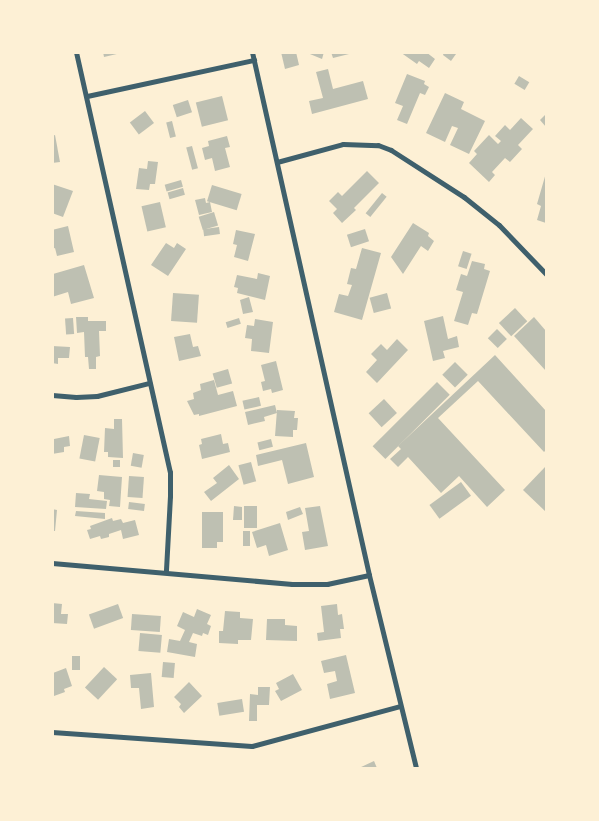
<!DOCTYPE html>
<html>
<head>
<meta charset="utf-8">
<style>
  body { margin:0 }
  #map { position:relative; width:599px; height:821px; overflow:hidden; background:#fdf0d5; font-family:"Playfair Display",serif }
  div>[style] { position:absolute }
  .building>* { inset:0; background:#bec0b2; transform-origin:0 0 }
  .minor>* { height:5px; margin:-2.5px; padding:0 2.5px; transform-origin:2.5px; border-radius:2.5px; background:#3f606c }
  span { translate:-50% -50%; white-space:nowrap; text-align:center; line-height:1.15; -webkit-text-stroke:4px #fdf0d5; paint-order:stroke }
  .frame { position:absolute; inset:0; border:54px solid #fdf0d5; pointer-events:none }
</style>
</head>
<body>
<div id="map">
  <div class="building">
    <i style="clip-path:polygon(103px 52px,121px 52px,121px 53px,104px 57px)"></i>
    <i style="clip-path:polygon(281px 52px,296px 52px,299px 65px,285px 69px)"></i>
    <i style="clip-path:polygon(305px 52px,324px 52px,322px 59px)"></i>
    <i style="clip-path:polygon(331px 52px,353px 52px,353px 53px,333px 58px)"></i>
    <i style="clip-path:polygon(400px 52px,426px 52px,435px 59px,429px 68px,419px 61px,417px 64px)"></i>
    <i style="clip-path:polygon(444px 52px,453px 52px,456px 54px,451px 61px,443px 55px)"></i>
    <i style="clip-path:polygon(328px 69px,333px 89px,363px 81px,368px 99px,312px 114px,309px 101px,323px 98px,316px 72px)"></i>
    <i style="clip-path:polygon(407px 74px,425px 81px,424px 84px,429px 87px,425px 95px,420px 93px,407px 124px,397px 120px,403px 106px,395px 103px)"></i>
    <i style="left:519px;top:76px;width:12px;height:9px;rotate:31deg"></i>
    <i style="clip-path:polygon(445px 93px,464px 102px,461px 109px,485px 121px,469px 154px,450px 145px,458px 128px,452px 126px,445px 142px,426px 133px)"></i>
    <i style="left:222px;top:96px;width:25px;height:27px;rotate:76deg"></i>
    <i style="left:188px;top:100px;width:13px;height:16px;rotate:72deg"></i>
    <i style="left:145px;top:111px;width:15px;height:19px;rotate:53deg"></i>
    <i style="clip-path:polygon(546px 114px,546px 127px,540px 120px)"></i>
    <i style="clip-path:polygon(521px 118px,533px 129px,518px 145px,522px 149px,510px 162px,505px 158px,492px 172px,495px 175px,489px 182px,469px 163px,477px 154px,474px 151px,489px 135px,498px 144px,501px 141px,495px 136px,505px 125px,510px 130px)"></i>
    <i style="left:172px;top:121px;width:16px;height:6px;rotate:76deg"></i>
    <i style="clip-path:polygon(55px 135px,60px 162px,52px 163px,52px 136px)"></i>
    <i style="clip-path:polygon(227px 136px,230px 147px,225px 148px,230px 167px,215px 171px,212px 158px,205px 160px,202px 148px,209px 146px,208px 141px)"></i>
    <i style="left:192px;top:146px;width:23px;height:6px;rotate:75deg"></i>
    <i style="clip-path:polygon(148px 161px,158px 162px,155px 184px,150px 184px,149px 190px,136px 189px,139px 168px,147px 169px)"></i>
    <i style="clip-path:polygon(367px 171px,379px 183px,354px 208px,356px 210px,342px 223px,333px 213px,337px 209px,329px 201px,338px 192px,342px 196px)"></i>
    <i style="clip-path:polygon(546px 173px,546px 223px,537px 220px,541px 206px,537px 204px)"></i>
    <i style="left:181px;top:180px;width:7px;height:17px;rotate:74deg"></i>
    <i style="clip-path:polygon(52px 184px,73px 191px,63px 217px,52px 213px)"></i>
    <i style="left:212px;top:185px;width:31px;height:17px;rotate:17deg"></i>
    <i style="left:183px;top:188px;width:7px;height:16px;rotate:74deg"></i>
    <i style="left:382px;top:193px;width:6px;height:26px;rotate:39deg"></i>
    <i style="clip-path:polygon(205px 198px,206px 203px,210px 202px,212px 212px,199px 215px,195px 200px)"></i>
    <i style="left:160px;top:202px;width:26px;height:19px;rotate:77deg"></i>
    <i style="left:214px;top:212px;width:14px;height:16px;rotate:73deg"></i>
    <i style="clip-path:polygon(413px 223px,429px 233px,428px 236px,434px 241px,428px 251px,421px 246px,403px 274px,391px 257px)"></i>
    <i style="clip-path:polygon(68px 226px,74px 252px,57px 256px,55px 248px,52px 249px,52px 230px)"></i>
    <i style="left:219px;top:227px;width:7px;height:16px;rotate:82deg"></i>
    <i style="left:365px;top:229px;width:13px;height:19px;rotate:72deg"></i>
    <i style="clip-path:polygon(236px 230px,255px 234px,248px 261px,234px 257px,237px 245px,233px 244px)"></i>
    <i style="clip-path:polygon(166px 243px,174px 248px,177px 243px,186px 249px,168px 276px,151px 265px)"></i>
    <i style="clip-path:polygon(362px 248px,381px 253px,362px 320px,334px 312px,339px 294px,348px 296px,352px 285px,347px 284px,351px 268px,356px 269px)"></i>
    <i style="left:463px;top:251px;width:9px;height:16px;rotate:18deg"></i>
    <i style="clip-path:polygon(472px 261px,485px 264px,484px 269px,490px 271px,477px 314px,472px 313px,468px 325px,454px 321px,463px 292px,456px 290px,461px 274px,467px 276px)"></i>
    <i style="clip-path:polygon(84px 265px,94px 298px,71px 304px,68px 292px,52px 297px,53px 274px)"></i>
    <i style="clip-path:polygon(258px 273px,270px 276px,265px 300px,237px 293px,238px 288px,234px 287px,237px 275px,257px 279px)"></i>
    <i style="left:173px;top:293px;width:26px;height:28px;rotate:4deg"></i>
    <i style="left:387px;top:293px;width:16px;height:18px;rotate:75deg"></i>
    <i style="clip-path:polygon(249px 297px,253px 312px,243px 314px,240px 300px)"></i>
    <i style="left:515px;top:308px;width:18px;height:22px;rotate:47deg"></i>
    <i style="clip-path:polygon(443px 316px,448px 339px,457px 336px,459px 347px,443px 351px,445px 358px,433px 361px,424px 321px)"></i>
    <i style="clip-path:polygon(76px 317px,88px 317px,88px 321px,106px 321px,106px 331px,99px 331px,100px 356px,96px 357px,96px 369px,89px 369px,88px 357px,85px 357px,84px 332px,77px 333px)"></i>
    <i style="clip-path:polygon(534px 317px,546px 331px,546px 371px,514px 336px)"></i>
    <i style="left:73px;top:318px;width:16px;height:8px;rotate:86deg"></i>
    <i style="left:239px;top:318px;width:6px;height:14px;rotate:72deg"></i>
    <i style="clip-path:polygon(255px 319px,273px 322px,269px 353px,251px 351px,252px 339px,245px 338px,247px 325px,254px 326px)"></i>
    <i style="left:497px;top:329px;width:14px;height:13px;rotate:45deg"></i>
    <i style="clip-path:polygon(190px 334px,193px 347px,198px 346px,201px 356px,179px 361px,174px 337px)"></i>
    <i style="clip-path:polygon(397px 339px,408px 350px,377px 383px,366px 372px,377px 360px,371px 354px,381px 344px,387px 350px)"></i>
    <i style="clip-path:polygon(52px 346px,70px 347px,69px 358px,58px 358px,58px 364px,52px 363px)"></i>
    <i style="clip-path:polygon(495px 355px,546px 411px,546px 450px,544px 452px,478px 381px,438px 418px,505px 490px,487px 507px,459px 476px,441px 493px,408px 457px,398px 467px,390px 459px,401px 449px,398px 446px)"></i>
    <i style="clip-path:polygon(276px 361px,283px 390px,272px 393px,271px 389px,263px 391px,261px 382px,265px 381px,261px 365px)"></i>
    <i style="left:455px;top:362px;width:18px;height:18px;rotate:45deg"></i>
    <i style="left:228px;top:369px;width:15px;height:16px;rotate:74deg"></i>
    <i style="clip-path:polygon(214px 380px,218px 395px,233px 391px,237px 406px,199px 416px,199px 414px,194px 415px,187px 401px,194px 399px,193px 393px,201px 390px,200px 384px)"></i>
    <i style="left:437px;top:382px;width:18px;height:91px;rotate:45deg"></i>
    <i style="left:259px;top:397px;width:9px;height:17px;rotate:77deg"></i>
    <i style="left:384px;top:399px;width:19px;height:21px;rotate:47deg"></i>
    <i style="clip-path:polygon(275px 405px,277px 413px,264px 417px,265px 421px,248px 425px,245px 412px)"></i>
    <i style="clip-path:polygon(277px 410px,295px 411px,294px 418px,298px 418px,297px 430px,293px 430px,293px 437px,275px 436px)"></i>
    <i style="clip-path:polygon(114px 419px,122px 419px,123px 458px,108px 457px,108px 452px,104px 452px,105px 428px,114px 429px)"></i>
    <i style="clip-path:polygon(52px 434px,54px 439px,69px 436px,70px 446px,64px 447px,64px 452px,52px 454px)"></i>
    <i style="clip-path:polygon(221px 434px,223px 444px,228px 443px,230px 452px,202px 459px,199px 445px,202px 444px,201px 439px)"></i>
    <i style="left:84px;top:435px;width:16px;height:24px;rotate:11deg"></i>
    <i style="left:271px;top:439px;width:8px;height:14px;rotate:76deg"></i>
    <i style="clip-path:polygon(306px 443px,314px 477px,288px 484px,282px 460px,258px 466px,256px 455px)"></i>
    <i style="left:133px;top:453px;width:11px;height:13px;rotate:10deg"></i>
    <i style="left:113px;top:460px;width:7px;height:7px"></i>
    <i style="left:251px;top:462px;width:20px;height:13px;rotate:75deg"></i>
    <i style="clip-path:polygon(229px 465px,239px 479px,211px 501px,204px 492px,217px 483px,213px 478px)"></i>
    <i style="clip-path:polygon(546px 466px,546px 512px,523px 490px)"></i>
    <i style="clip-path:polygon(99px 475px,122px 477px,120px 507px,109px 506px,110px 500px,104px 499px,104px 492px,97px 491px)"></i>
    <i style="left:129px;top:476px;width:15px;height:21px;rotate:4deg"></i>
    <i style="left:461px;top:482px;width:17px;height:39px;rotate:54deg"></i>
    <i style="clip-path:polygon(76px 493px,90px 494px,89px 499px,107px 501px,106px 509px,75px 507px)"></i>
    <i style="left:129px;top:502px;width:16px;height:7px;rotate:7deg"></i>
    <i style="clip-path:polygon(234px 506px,242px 507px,242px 520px,233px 520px)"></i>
    <i style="left:244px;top:506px;width:13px;height:22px"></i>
    <i style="clip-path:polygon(320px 506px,328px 546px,305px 550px,302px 532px,309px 531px,305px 508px)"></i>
    <i style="clip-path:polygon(300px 507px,303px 514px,288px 520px,286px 512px)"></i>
    <i style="clip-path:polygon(52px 509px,57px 510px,55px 531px,52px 531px)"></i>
    <i style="clip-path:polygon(76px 511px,105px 513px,105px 519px,75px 516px)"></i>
    <i style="clip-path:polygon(202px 512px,223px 512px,223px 542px,217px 542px,217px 548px,202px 548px)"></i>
    <i style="clip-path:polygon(112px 518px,113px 521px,121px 519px,123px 523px,135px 520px,139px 535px,123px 539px,121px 530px,109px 534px,109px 537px,101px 539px,100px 536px,90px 539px,87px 530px,91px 529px,90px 526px)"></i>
    <i style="clip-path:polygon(280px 523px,288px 550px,269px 556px,266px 545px,257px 548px,252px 532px)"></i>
    <i style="left:243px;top:531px;width:7px;height:15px"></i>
    <i style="clip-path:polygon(52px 603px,62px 604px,61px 614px,68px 614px,67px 624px,52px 623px)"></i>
    <i style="left:118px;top:604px;width:15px;height:31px;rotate:70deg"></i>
    <i style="clip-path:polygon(337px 604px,338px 615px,342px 614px,344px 629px,340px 629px,341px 638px,318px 641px,317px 633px,324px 632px,321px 606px)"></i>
    <i style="clip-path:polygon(197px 609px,211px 615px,207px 624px,211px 626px,208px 635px,203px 633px,202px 636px,193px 633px,189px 642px,197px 644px,195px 657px,167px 652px,169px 639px,180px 641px,185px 630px,177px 626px,183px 612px,194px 617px)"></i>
    <i style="clip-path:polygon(225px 611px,240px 612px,240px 618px,253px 619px,251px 640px,238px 640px,238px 644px,219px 643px,219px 631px,223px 631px)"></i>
    <i style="left:132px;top:614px;width:29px;height:16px;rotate:4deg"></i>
    <i style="clip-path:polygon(267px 619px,285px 619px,285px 625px,297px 626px,297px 641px,266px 640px)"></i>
    <i style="left:140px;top:633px;width:22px;height:18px;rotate:5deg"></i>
    <i style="clip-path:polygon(346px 655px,355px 693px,330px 699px,327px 684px,337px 681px,335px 671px,324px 673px,321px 661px)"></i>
    <i style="left:72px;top:656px;width:8px;height:14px"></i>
    <i style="left:163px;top:662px;width:12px;height:15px;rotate:5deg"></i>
    <i style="left:104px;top:667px;width:18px;height:28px;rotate:43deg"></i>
    <i style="clip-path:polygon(66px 668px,72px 686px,64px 689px,65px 692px,54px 696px,53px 673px)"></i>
    <i style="clip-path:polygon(151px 673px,154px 707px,141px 709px,139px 688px,131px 688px,130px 675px)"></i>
    <i style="clip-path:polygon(293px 674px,302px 690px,281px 701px,275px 691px,279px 689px,276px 683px)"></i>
    <i style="clip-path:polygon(189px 682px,202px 696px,184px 713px,179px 707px,181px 704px,174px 697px)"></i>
    <i style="clip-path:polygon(258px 687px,270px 687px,269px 705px,257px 705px,257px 721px,249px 721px,250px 694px,258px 695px)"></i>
    <i style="left:242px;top:699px;width:13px;height:25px;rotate:81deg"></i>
    <i style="clip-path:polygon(374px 761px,377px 768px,359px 768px)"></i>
  </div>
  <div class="minor">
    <i style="left:76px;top:52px;width:430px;rotate:77.4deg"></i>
    <i style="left:170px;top:472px;width:24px;rotate:90deg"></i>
    <i style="left:170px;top:496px;width:75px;rotate:93.1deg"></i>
    <i style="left:252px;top:52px;width:536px;rotate:77.39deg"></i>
    <i style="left:369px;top:575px;width:199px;rotate:76.3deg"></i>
    <i style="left:87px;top:96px;width:171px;rotate:-12.2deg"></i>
    <i style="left:277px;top:162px;width:68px;rotate:-15.3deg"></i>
    <i style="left:343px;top:144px;width:35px;rotate:2deg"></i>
    <i style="left:378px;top:145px;width:14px;rotate:21deg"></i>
    <i style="left:391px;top:150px;width:87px;rotate:32.8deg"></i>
    <i style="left:464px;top:197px;width:45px;rotate:38.7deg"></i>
    <i style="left:499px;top:225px;width:68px;rotate:46.2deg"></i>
    <i style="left:52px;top:395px;width:24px;rotate:5deg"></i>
    <i style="left:76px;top:397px;width:21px;rotate:-3deg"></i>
    <i style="left:97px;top:396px;width:54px;rotate:-14deg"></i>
    <i style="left:52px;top:563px;width:241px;rotate:5deg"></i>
    <i style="left:292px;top:584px;width:35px"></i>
    <i style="left:327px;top:584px;width:43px;rotate:-12.1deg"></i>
    <i style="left:52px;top:732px;width:200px;rotate:4deg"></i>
    <i style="left:252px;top:746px;width:153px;rotate:-15.1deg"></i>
  </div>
  <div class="frame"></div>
</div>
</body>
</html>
